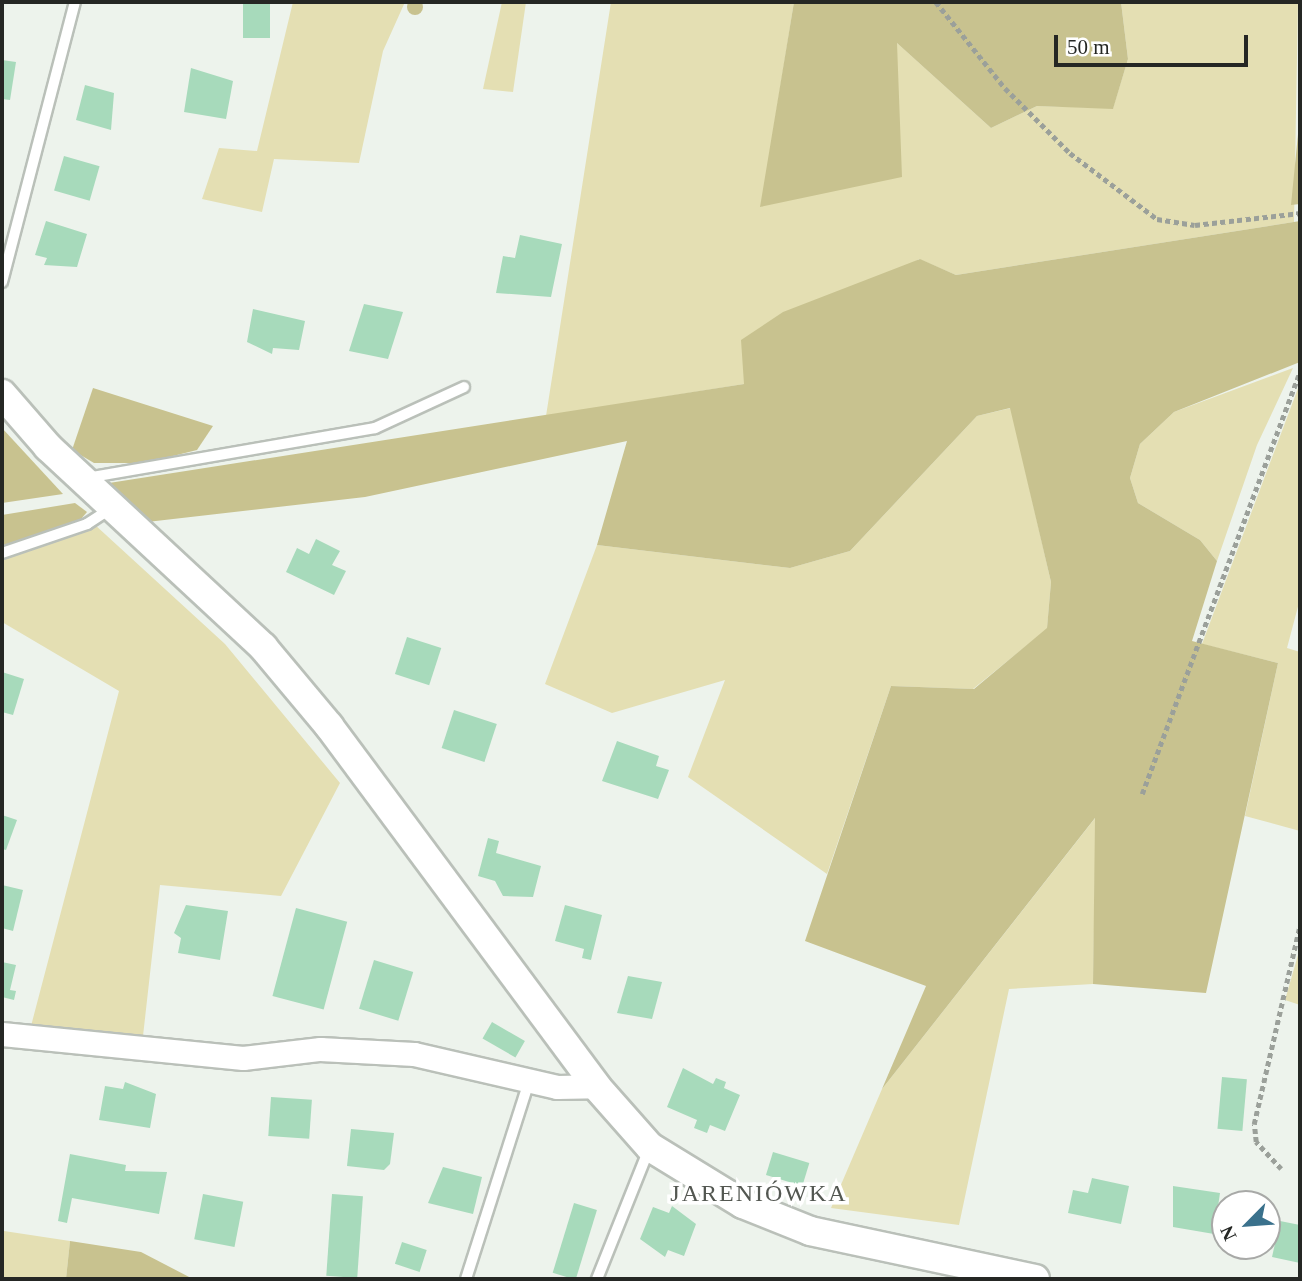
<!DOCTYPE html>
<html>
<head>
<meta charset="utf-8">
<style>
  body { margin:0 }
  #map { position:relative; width:1302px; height:1281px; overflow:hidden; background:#edf3ec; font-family:"Times New Roman",serif }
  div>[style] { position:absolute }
  .green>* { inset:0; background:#e4dfb3 }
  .forest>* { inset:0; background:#c8c28f }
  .round { border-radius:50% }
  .building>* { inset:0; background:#a7dabb; transform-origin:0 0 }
  .path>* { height:4.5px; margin-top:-2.25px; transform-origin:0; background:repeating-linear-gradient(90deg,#9ba09a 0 5px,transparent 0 8.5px) }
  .roads { filter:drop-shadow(2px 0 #bac0b9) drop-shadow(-2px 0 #bac0b9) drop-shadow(0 2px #bac0b9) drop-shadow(0 -2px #bac0b9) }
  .service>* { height:10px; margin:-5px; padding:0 5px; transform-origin:5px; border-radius:5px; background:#fff }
  .minor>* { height:23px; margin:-11.5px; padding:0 11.5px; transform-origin:11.5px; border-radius:11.5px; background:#fff }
  .tertiary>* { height:28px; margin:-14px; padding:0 14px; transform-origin:14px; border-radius:14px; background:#fff }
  span { translate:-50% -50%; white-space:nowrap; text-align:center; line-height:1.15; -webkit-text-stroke:7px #fff; paint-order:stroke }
  .quarter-label { font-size:24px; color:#535751; letter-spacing:2px }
  .frame { position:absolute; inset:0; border:4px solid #252724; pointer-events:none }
  .north { position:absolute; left:1211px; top:1190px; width:70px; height:70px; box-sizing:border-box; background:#fff; border:2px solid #a8a9a7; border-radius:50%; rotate:245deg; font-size:19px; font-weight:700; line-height:28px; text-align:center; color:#252724 }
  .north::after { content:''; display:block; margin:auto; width:24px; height:32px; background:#3a718c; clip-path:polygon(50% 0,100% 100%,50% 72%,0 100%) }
  .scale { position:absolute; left:1054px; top:35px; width:194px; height:32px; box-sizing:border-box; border:4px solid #252724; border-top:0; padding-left:9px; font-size:21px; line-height:24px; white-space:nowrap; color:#252724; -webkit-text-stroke:5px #fff; paint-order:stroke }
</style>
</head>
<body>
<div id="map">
  <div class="green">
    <i style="clip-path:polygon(293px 2px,405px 2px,383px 51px,359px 163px,274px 159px,262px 212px,202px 199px,219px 148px,257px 151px)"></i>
    <i style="clip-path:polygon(502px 2px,526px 2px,513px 92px,483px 89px)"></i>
    <i style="clip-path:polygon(611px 2px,794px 2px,761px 207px,896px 42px,991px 128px,1037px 106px,1113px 108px,1128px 59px,1121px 2px,1298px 2px,1294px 222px,956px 275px,919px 259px,744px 384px,546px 416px)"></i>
    <i style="clip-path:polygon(1293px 368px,1257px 445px,1217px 561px,1200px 540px,1138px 503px,1130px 478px,1140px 444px,1174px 412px)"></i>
    <i style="clip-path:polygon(1300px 383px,1300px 599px,1287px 648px,1300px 652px,1300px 831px,1245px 816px,1278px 663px,1202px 644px)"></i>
    <i style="clip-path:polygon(1011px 408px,1051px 582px,1047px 629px,973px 689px,891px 686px,827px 874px,688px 777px,725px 680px,612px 713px,545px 684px,597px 545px,790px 568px,850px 551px,977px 416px)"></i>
    <i style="clip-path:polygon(94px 524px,225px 644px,340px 783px,281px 896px,160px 885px,143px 1036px,31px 1026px,119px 691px,2px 622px,2px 560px)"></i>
    <i style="clip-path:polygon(1096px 817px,1093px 984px,1009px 989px,959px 1225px,831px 1208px,882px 1089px)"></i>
    <i style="clip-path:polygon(1300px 948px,1300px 1005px,1285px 1000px)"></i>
    <i style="clip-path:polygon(4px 1231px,70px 1241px,66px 1279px,2px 1279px)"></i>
  </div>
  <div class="forest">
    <i class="round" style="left:407px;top:-1px;width:16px;height:16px"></i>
    <i style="clip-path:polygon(794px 2px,1121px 2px,1128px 59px,1113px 109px,1037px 106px,991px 128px,897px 43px,902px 177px,760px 207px)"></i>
    <i style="clip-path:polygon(1300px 114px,1300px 204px,1291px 205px)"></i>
    <i style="clip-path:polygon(1300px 221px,1300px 362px,1174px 412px,1140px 444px,1130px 478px,1138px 503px,1200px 540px,1217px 561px,1192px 641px,1278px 663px,1206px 993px,1093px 984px,1095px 818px,882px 1089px,926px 986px,805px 941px,891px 686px,974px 689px,1047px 628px,1051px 582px,1010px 408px,977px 416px,850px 551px,790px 568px,597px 545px,627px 441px,365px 497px,147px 522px,109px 483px,744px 384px,741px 340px,783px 312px,920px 259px,956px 275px)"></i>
    <i style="clip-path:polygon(93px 388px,213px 426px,197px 450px,145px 463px,94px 463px,72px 450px)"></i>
    <i style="clip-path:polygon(2px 428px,63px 494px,2px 503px)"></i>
    <i style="clip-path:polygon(75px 503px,87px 512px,81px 519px,2px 547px,2px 515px)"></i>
    <i style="clip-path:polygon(70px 1241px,141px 1252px,193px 1279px,66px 1279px)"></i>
  </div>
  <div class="building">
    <i style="left:243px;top:2px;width:27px;height:36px"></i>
    <i style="clip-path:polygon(2px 60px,16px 62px,10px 100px,2px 99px)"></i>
    <i style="clip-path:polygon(191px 68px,233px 81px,226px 119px,184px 112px)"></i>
    <i style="clip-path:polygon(85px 85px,114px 93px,111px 130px,76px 120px)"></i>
    <i style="left:64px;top:156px;width:37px;height:36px;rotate:16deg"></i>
    <i style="clip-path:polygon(46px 221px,87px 234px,77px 267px,44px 265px,47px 258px,35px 255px)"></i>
    <i style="clip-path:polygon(520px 235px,562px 244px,551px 297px,496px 293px,503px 256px,515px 258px)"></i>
    <i style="clip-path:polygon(364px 304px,403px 312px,388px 359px,349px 351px)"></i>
    <i style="clip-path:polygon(253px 309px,305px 321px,299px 350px,273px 348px,272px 354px,247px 342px)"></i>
    <i style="clip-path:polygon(316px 539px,340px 551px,332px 565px,346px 571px,334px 595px,286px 572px,297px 548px,309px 554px)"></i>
    <i style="left:407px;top:637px;width:36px;height:39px;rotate:18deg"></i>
    <i style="clip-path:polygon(2px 672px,24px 679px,13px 715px,2px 712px)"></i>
    <i style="left:454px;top:710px;width:45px;height:40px;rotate:18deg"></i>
    <i style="clip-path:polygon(617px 741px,659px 756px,656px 766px,669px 770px,658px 799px,602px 781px)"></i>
    <i style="clip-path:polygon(2px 815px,17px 820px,6px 850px,2px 849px)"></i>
    <i style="clip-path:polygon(488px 838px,499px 841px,496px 853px,541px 866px,533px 897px,503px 896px,495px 881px,478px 876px)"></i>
    <i style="clip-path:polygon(2px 885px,23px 890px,13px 931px,2px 928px)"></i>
    <i style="clip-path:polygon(186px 905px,228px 911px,220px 960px,178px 953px,181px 938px,174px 933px)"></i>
    <i style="clip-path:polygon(565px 905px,602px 915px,591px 960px,582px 958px,584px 949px,555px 941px)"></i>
    <i style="left:296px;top:908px;width:53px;height:91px;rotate:15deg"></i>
    <i style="left:374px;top:960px;width:41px;height:51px;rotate:17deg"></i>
    <i style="clip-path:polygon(2px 962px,16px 965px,10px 990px,16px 991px,14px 1000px,2px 997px)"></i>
    <i style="clip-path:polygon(628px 976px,662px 982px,652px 1019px,617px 1013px)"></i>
    <i style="left:492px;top:1022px;width:38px;height:19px;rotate:30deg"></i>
    <i style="clip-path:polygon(683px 1068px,713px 1084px,716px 1078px,726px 1082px,724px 1088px,740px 1095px,725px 1131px,710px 1125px,707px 1133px,694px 1128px,697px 1120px,667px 1107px)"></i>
    <i style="left:1222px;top:1077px;width:25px;height:52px;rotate:5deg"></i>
    <i style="clip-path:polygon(125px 1082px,156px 1094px,150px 1128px,99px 1120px,105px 1086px,123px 1089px)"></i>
    <i style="left:271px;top:1097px;width:41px;height:39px;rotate:4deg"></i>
    <i style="clip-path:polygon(351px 1129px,394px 1133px,390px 1164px,384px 1170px,347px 1166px)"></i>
    <i style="left:773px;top:1152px;width:38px;height:24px;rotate:17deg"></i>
    <i style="clip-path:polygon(70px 1154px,126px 1165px,125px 1171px,167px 1172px,159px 1214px,72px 1198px,67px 1223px,58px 1221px)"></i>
    <i style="clip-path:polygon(443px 1167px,482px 1177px,473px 1214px,428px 1203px)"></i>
    <i style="clip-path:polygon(1092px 1178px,1129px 1186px,1121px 1224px,1068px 1213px,1073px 1190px,1088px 1193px)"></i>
    <i style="clip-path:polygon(1173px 1186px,1220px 1193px,1214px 1234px,1173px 1227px)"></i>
    <i style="left:203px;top:1194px;width:41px;height:46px;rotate:11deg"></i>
    <i style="left:332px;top:1194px;width:31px;height:82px;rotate:4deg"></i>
    <i style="left:574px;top:1203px;width:24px;height:73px;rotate:17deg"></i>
    <i style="clip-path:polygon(672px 1206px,696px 1224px,684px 1256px,668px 1250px,665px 1257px,640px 1239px,653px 1207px,669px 1213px)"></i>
    <i style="clip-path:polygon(1280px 1221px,1300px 1225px,1300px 1263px,1272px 1257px)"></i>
    <i style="left:402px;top:1242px;width:26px;height:23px;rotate:18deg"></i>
  </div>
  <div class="path">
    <i style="left:936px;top:2px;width:110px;rotate:51.3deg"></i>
    <i style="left:1005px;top:88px;width:92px;rotate:45deg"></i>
    <i style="left:1070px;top:153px;width:109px;rotate:37.2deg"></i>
    <i style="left:1157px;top:219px;width:38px;rotate:9deg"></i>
    <i style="left:1195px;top:225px;width:106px;rotate:-6.5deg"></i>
    <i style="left:1142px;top:794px;width:451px;rotate:-69.5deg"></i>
    <i style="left:1281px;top:1169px;width:37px;rotate:-133deg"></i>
    <i style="left:1256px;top:1142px;width:18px;rotate:-96deg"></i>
    <i style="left:1254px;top:1124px;width:204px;rotate:-77deg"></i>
  </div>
  <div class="roads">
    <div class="service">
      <i style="left:2px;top:282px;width:289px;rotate:-75.4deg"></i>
      <i style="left:86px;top:478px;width:293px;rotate:-9.8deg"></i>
      <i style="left:375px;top:428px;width:98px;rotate:-24.7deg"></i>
      <i style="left:2px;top:553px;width:90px;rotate:-18.8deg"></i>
      <i style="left:87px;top:524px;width:30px;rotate:-33deg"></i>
      <i style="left:466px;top:1279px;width:208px;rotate:-72.3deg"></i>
      <i style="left:597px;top:1279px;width:140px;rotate:-68.2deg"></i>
    </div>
    <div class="minor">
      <i style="left:2px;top:1034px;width:242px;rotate:5.7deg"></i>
      <i style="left:243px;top:1058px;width:78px;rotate:-6.7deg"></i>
      <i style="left:320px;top:1049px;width:94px;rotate:3deg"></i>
      <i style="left:414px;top:1054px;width:147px;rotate:13deg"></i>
      <i style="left:557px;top:1087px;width:39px;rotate:-1deg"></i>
    </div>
    <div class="tertiary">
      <i style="left:2px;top:394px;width:70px;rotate:49deg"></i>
      <i style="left:48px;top:447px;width:294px;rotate:42.9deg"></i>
      <i style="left:263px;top:647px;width:103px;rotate:50.1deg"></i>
      <i style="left:329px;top:726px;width:448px;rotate:53.4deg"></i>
      <i style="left:596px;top:1086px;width:81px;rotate:48.5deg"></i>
      <i style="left:650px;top:1147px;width:109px;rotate:31.5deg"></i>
      <i style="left:743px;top:1204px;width:72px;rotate:21.9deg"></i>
      <i style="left:810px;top:1231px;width:230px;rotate:12deg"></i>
    </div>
  </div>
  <div class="quarter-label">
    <span style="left:759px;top:1194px">JARENIÓWKA</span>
  </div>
  <div class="frame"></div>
  <div class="north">N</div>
  <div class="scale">50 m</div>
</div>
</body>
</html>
